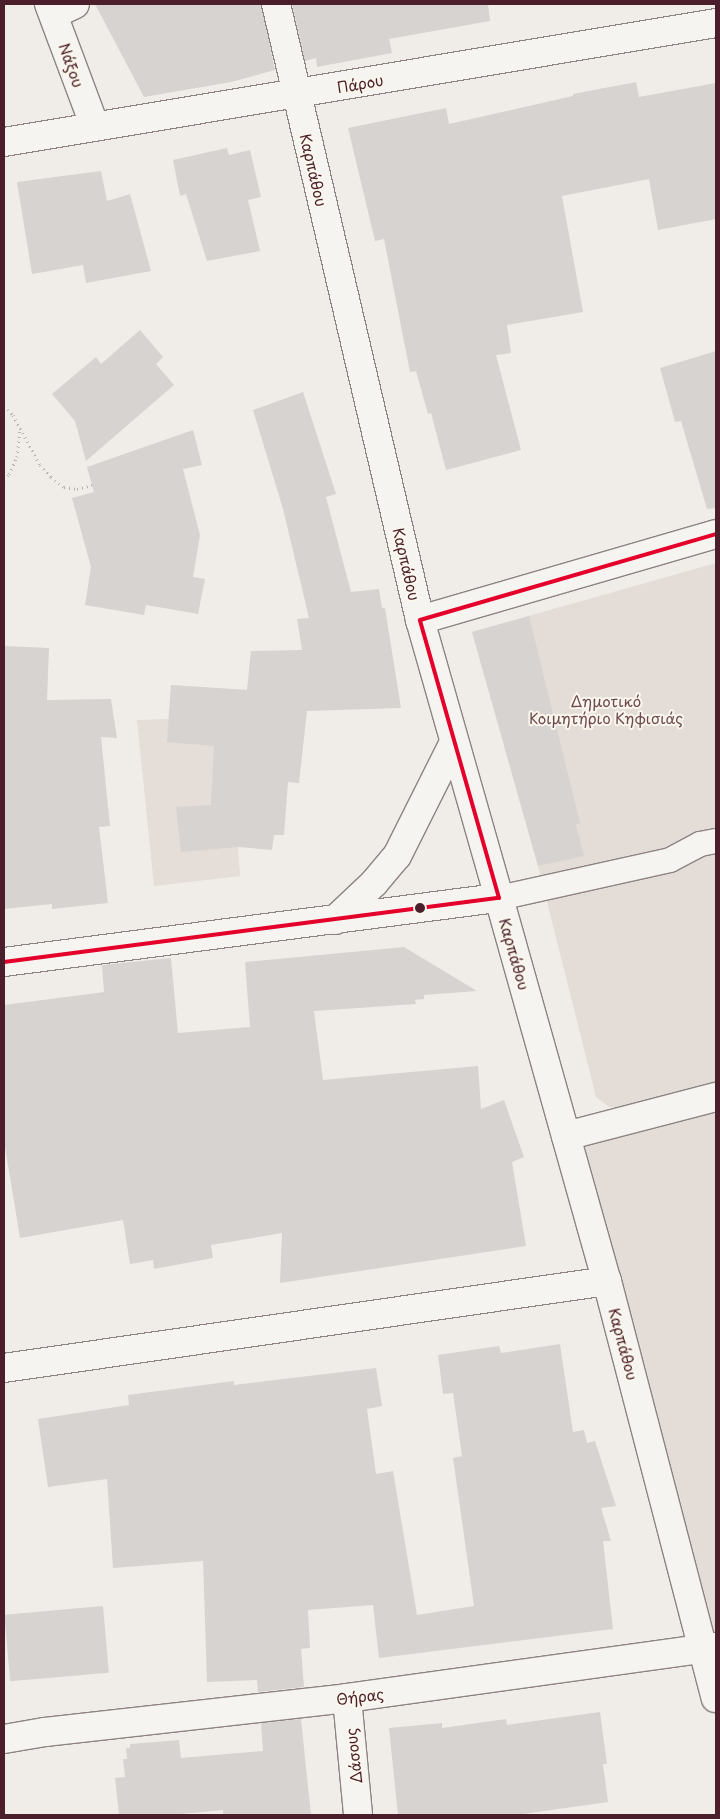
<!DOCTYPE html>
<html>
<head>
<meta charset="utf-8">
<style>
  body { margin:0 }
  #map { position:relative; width:720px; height:1819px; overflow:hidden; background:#f0ede8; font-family:"Playpen Sans",sans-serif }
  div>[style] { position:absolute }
  .built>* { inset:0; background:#e5ddd7 }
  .green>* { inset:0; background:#e4ddd7 }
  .building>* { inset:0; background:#d7d3d0; transform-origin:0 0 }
  .path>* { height:3px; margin-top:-1.5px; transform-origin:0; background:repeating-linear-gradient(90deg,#b7b2b0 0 1px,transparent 0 5px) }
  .roads { filter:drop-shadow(1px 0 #8d8383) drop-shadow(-1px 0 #8d8383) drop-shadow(0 1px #8d8383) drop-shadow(0 -1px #8d8383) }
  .service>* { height:24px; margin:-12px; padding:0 12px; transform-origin:12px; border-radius:12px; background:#f5f4f0 }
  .minor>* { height:28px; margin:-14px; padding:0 14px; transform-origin:14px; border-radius:14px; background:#f5f4f0 }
  .secondary>* { height:28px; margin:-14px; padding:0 14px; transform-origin:14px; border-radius:14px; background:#f5f4f0 }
  .bus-1>* { height:4px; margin:-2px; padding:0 2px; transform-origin:2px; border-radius:2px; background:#e4002b }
  .dots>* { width:14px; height:14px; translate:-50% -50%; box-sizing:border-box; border:2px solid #fbf7ec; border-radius:50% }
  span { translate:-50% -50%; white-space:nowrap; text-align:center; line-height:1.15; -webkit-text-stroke:4px #fbf7ec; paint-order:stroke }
  .street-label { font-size:15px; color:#4a1f2b }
  .park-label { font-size:15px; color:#6e4b52 }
  .frame { position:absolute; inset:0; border:5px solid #4a1f2b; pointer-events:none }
</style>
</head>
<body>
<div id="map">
  <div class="built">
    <i style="clip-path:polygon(171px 685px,247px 690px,238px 847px,240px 876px,154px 886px,137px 720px,169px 719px)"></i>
  </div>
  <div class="green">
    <i style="clip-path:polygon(716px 563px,716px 1083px,632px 1107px,609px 1107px,596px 1097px,538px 866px,472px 632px)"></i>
    <i style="clip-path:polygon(716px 1112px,716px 1632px,711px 1633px,584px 1145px)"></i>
  </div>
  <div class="building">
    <i style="clip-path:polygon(95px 4px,261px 4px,275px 70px,231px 82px,144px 97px)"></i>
    <i style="clip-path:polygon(292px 4px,488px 4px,490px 21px,389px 39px,392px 53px,317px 67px,316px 58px,305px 61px)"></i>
    <i style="clip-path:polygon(636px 82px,639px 97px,716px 83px,716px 219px,658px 230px,649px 179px,562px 196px,583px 312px,507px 325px,511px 353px,496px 355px,521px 450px,446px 470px,431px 413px,428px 414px,416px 371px,410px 372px,384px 239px,375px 241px,348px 128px,446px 108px,449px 124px,573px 96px,573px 94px)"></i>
    <i style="clip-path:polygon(227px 148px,229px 155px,250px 150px,261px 197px,248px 200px,260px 251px,207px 261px,186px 194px,180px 196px,173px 160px)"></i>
    <i style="clip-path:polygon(101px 171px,107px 201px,130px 194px,151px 271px,86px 283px,83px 265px,32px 274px,17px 182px)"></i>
    <i style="clip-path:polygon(140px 330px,163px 357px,156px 364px,174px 385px,86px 461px,75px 421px,52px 394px,96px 357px,101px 364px)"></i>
    <i style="clip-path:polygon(716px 351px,716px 508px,707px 509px,681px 421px,675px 422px,660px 368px)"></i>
    <i style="clip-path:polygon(303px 392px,336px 494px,326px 497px,351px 592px,379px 589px,382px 608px,385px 608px,401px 708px,307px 711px,299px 783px,288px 782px,284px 835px,274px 835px,272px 850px,238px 847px,181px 852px,176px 807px,211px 805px,214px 746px,167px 742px,171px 685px,247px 690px,251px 651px,302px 650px,297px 619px,309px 618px,283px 509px,253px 410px)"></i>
    <i style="clip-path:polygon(193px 430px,202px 465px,183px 469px,200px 535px,193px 577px,205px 579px,198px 614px,146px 605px,144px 615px,85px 605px,91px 567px,72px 498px,94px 492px,87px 467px)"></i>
    <i style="clip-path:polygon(529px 616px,580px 823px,576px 825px,584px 856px,538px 866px,472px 632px)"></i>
    <i style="clip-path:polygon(4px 646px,49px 648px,47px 700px,111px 699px,117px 738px,101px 737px,110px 826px,99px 827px,108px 903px,52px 909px,52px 904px,4px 909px)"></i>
    <i style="clip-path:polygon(404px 947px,477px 991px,424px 995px,424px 999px,415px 1000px,416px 1004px,314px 1011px,323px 1080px,478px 1066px,481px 1109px,504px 1100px,524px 1157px,512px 1162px,526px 1246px,280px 1283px,282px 1233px,211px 1245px,213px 1258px,154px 1269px,153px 1260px,130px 1264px,123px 1220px,20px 1238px,4px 1141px,4px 1005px,104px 992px,102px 965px,171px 958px,178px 1033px,250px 1027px,245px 962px)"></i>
    <i style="clip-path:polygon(560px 1344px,573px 1432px,584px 1430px,587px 1443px,595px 1441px,616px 1506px,601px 1508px,611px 1541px,603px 1541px,613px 1629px,379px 1658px,373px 1605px,308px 1610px,310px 1648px,301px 1649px,304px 1687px,258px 1692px,257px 1680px,207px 1682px,203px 1561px,113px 1568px,107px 1479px,48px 1487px,38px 1419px,129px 1405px,128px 1395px,234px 1381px,234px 1385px,376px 1368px,382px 1406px,367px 1409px,376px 1474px,393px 1471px,417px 1615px,474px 1606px,453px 1458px,462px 1456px,453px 1393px,443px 1394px,438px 1355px,499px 1346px,501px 1353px)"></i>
    <i style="left:103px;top:1606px;width:67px;height:99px;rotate:85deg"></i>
    <i style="clip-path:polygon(600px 1712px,607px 1764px,603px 1764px,608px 1802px,516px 1815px,398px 1815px,389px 1728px,442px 1723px,442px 1728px,506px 1719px,507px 1725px)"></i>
    <i style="clip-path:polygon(301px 1719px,311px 1815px,223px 1815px,223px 1810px,170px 1815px,119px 1815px,115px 1778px,125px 1777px,123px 1759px,127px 1759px,126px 1748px,130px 1748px,130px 1744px,179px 1740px,181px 1758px,263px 1751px,261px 1723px)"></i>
  </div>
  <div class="path">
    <i style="left:4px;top:406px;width:13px;rotate:45deg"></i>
    <i style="left:13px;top:415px;width:57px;rotate:61.6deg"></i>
    <i style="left:40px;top:465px;width:16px;rotate:47deg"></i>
    <i style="left:51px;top:477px;width:16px;rotate:38deg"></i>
    <i style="left:64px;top:487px;width:13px;rotate:9deg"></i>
    <i style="left:77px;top:489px;width:16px;rotate:-15deg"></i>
    <i style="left:4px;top:479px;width:7px;rotate:-45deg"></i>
    <i style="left:9px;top:474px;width:19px;rotate:-65deg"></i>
    <i style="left:17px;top:457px;width:28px;rotate:-84deg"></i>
  </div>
  <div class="roads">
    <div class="service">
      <i style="left:499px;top:898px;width:175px;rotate:-12.5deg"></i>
      <i style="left:670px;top:860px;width:34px;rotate:-28deg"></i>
      <i style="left:700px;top:844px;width:16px;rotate:-11deg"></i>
    </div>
    <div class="minor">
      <i style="left:49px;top:4px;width:131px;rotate:69.5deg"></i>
      <i style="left:276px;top:4px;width:633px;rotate:76.84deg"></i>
      <i style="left:420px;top:620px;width:289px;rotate:74.1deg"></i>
      <i style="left:54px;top:14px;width:23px;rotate:-25deg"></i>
      <i style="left:4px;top:142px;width:722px;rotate:-9.49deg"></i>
      <i style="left:420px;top:620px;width:308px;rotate:-16.2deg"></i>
      <i style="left:607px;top:1281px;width:431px;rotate:75.4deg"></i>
      <i style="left:347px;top:1698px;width:118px;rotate:84.6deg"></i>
      <i style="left:4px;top:1739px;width:42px;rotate:-9.7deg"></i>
      <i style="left:45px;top:1732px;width:304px;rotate:-6.4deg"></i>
      <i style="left:347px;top:1698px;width:373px;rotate:-7.9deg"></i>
    </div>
    <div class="secondary">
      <i style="left:335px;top:920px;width:54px;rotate:-43.5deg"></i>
      <i style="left:374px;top:883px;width:35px;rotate:-50deg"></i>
      <i style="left:397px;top:856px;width:127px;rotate:-63.4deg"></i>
      <i style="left:4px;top:962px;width:499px;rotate:-7.4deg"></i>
      <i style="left:499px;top:898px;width:398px;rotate:74.3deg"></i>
      <i style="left:607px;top:1281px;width:609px;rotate:171.79deg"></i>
      <i style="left:566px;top:1136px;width:155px;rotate:-14.6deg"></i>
    </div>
  </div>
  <div class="bus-1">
    <i style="left:4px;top:962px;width:499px;rotate:-7.4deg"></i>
    <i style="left:499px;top:898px;width:289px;rotate:-105.9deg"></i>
    <i style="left:420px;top:620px;width:308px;rotate:-16.2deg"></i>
  </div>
  <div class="dots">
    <i style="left:420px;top:908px;background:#4a1f2b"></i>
  </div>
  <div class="street-label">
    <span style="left:72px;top:65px;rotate:70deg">Νάξου</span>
    <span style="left:360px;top:83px;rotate:-10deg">Πάρου</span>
    <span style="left:314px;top:170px;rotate:77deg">Καρπάθου</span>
    <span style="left:407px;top:564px;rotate:77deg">Καρπάθου</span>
    <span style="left:515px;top:954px;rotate:74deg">Καρπάθου</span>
    <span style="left:624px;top:1344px;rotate:75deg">Καρπάθου</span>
    <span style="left:360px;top:1696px;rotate:-7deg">Θήρας</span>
    <span style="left:353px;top:1756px;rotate:-96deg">Δάσους</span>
  </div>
  <div class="park-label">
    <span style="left:606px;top:709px">Δημοτικό<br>Κοιμητήριο Κηφισιάς</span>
  </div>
  <div class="frame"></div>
</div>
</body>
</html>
